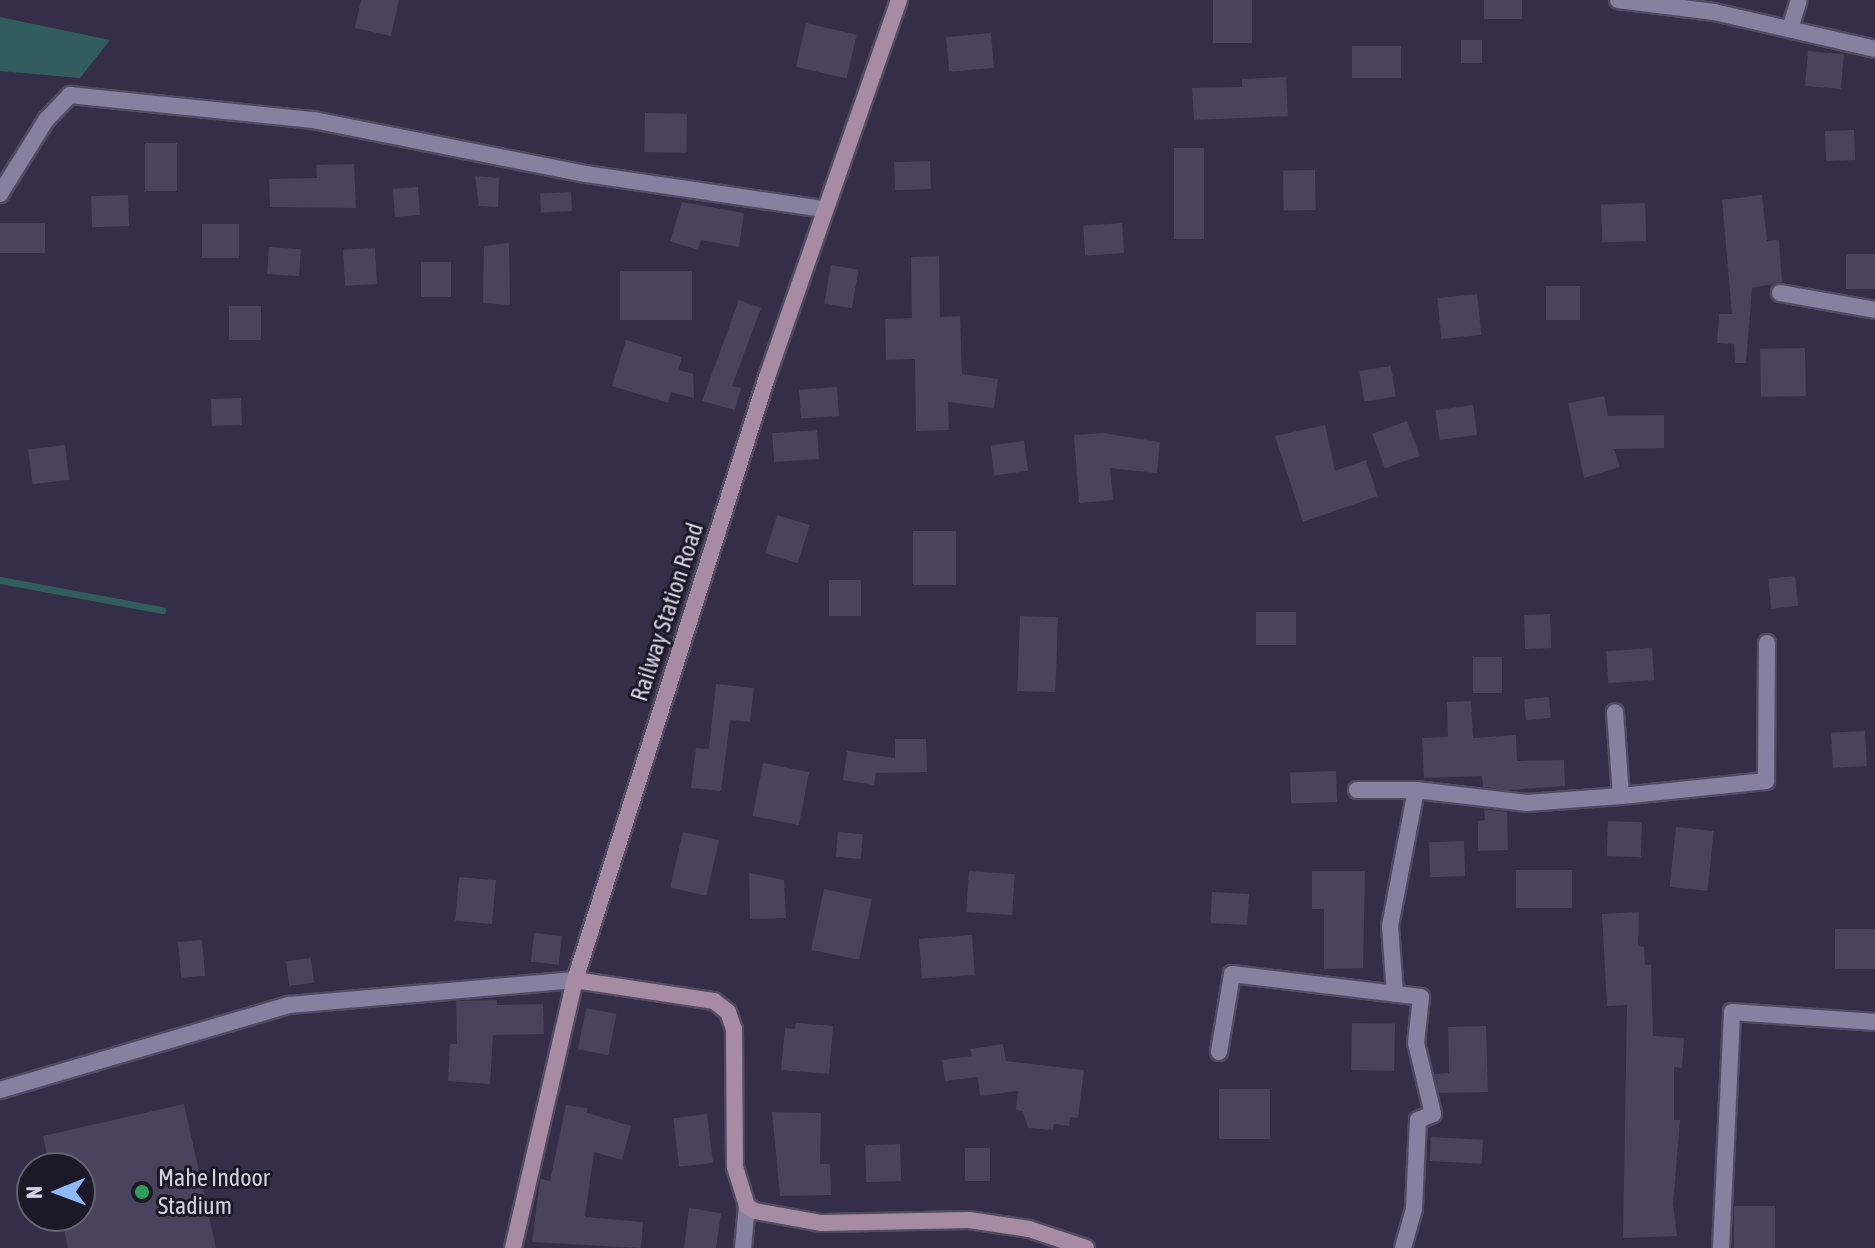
<!DOCTYPE html>
<html>
<head>
<meta charset="utf-8">
<style>
  body { margin:0 }
  #map { position:relative; width:1875px; height:1248px; overflow:hidden; background:#342e48; font-family:"Asap Condensed",sans-serif }
  div>[style] { position:absolute }
  .water>* { inset:0; background:#315d60 }
  .stream>* { height:7px; margin:-3.5px; padding:0 3.5px; transform-origin:3.5px; border-radius:3.5px; background:#315d60 }
  .building>* { inset:0; background:#49435e; transform-origin:0 0 }
  .roads { filter:drop-shadow(2px 0 #504b61) drop-shadow(-2px 0 #504b61) drop-shadow(0 2px #504b61) drop-shadow(0 -2px #504b61) }
  .street>* { height:16px; margin:-8px; padding:0 8px; transform-origin:8px; border-radius:8px; background:#86819f }
  .secondary>* { height:16px; margin:-8px; padding:0 8px; transform-origin:8px; border-radius:8px; background:#a78ba2 }
  .dots>* { width:22px; height:22px; translate:-50% -50%; box-sizing:border-box; border:4px solid #1b1925; border-radius:50% }
  span { translate:-50% -50%; white-space:nowrap; text-align:center; line-height:1.15; -webkit-text-stroke:6px #1b1925; paint-order:stroke }
  .street-label { font-size:24px; color:#d5d2e3 }
  .poi-label { font-size:24px; color:#d5d2e3 }
  .left { translate:0 -50%; text-align:left }
  .north { position:absolute; left:16px; top:1152px; width:80px; height:80px; box-sizing:border-box; background:#1b1925; border:2px solid #656371; border-radius:50%; rotate:269deg; font-size:22px; font-weight:700; line-height:32px; text-align:center; color:#d5d2e3 }
  .north::after { content:''; display:block; margin:auto; width:28px; height:36px; background:#90b8fd; clip-path:polygon(50% 0,100% 100%,50% 72%,0 100%) }
</style>
</head>
<body>
<div id="map">
  <div class="water">
    <i style="clip-path:polygon(0 17px,110px 40px,80px 78px,0 71px)"></i>
  </div>
  <div class="stream">
    <i style="left:0;top:580px;width:165px;rotate:10.5deg"></i>
  </div>
  <div class="building">
    <i style="clip-path:polygon(361px 0,399px 0,391px 36px,355px 28px)"></i>
    <i style="left:1213px;top:0;width:39px;height:43px"></i>
    <i style="left:1484px;top:0;width:38px;height:19px"></i>
    <i style="left:806px;top:23px;width:52px;height:45px;rotate:13deg"></i>
    <i style="left:991px;top:33px;width:35px;height:45px;rotate:85deg"></i>
    <i style="left:1482px;top:40px;width:23px;height:21px;rotate:90deg"></i>
    <i style="left:1352px;top:46px;width:49px;height:32px"></i>
    <i style="left:1808px;top:51px;width:36px;height:35px;rotate:5deg"></i>
    <i style="clip-path:polygon(1286px 77px,1288px 116px,1194px 120px,1192px 88px,1242px 87px,1242px 79px)"></i>
    <i style="left:645px;top:113px;width:42px;height:39px;rotate:1deg"></i>
    <i style="left:1854px;top:130px;width:30px;height:29px;rotate:88deg"></i>
    <i style="left:145px;top:143px;width:32px;height:48px"></i>
    <i style="left:1174px;top:148px;width:30px;height:91px"></i>
    <i style="left:930px;top:161px;width:28px;height:36px;rotate:88deg"></i>
    <i style="clip-path:polygon(354px 164px,356px 208px,270px 207px,269px 179px,317px 178px,316px 165px)"></i>
    <i style="left:1315px;top:170px;width:40px;height:32px;rotate:89deg"></i>
    <i style="clip-path:polygon(475px 176px,499px 178px,498px 207px,479px 206px)"></i>
    <i style="left:418px;top:187px;width:28px;height:25px;rotate:86deg"></i>
    <i style="left:571px;top:192px;width:19px;height:31px;rotate:87deg"></i>
    <i style="left:128px;top:195px;width:31px;height:37px;rotate:88deg"></i>
    <i style="clip-path:polygon(1762px 195px,1767px 241px,1779px 240px,1782px 282px,1752px 288px,1746px 363px,1735px 363px,1734px 344px,1717px 343px,1719px 314px,1732px 314px,1722px 200px)"></i>
    <i style="clip-path:polygon(682px 202px,744px 213px,739px 247px,701px 240px,698px 250px,670px 241px)"></i>
    <i style="left:1645px;top:203px;width:38px;height:44px;rotate:88deg"></i>
    <i style="left:0;top:223px;width:45px;height:30px"></i>
    <i style="left:1122px;top:223px;width:30px;height:39px;rotate:86deg"></i>
    <i style="left:239px;top:224px;width:34px;height:37px;rotate:90deg"></i>
    <i style="clip-path:polygon(509px 243px,510px 305px,483px 303px,484px 246px)"></i>
    <i style="left:269px;top:247px;width:32px;height:27px;rotate:4deg"></i>
    <i style="left:375px;top:248px;width:36px;height:32px;rotate:87deg"></i>
    <i style="left:1875px;top:254px;width:35px;height:29px;rotate:90deg"></i>
    <i style="clip-path:polygon(939px 256px,940px 317px,960px 316px,962px 374px,998px 379px,994px 408px,948px 402px,949px 430px,916px 431px,915px 359px,886px 360px,885px 319px,912px 318px,911px 257px)"></i>
    <i style="left:421px;top:262px;width:30px;height:35px"></i>
    <i style="left:831px;top:265px;width:28px;height:39px;rotate:10deg"></i>
    <i style="left:692px;top:271px;width:49px;height:72px;rotate:90deg"></i>
    <i style="left:1546px;top:286px;width:34px;height:34px"></i>
    <i style="left:1477px;top:294px;width:41px;height:40px;rotate:84deg"></i>
    <i style="clip-path:polygon(739px 300px,761px 308px,732px 386px,741px 388px,735px 410px,702px 401px)"></i>
    <i style="left:261px;top:306px;width:34px;height:32px;rotate:90deg"></i>
    <i style="clip-path:polygon(626px 340px,682px 357px,678px 370px,693px 374px,694px 398px,671px 392px,668px 403px,612px 386px)"></i>
    <i style="left:1805px;top:348px;width:48px;height:45px;rotate:89deg"></i>
    <i style="left:1391px;top:366px;width:31px;height:32px;rotate:81deg"></i>
    <i style="left:837px;top:387px;width:29px;height:38px;rotate:86deg"></i>
    <i style="clip-path:polygon(1604px 396px,1608px 416px,1664px 415px,1664px 448px,1614px 449px,1620px 467px,1584px 478px,1568px 403px)"></i>
    <i style="left:241px;top:398px;width:27px;height:30px;rotate:88deg"></i>
    <i style="left:1473px;top:405px;width:30px;height:38px;rotate:82deg"></i>
    <i style="left:1407px;top:421px;width:37px;height:37px;rotate:70deg"></i>
    <i style="clip-path:polygon(1325px 425px,1335px 471px,1366px 460px,1378px 496px,1303px 522px,1275px 436px)"></i>
    <i style="left:817px;top:430px;width:29px;height:45px;rotate:86deg"></i>
    <i style="clip-path:polygon(1103px 433px,1160px 442px,1157px 473px,1110px 468px,1113px 500px,1079px 503px,1074px 435px)"></i>
    <i style="left:1024px;top:441px;width:30px;height:34px;rotate:82deg"></i>
    <i style="left:65px;top:445px;width:35px;height:37px;rotate:83deg"></i>
    <i style="left:777px;top:515px;width:34px;height:40px;rotate:17deg"></i>
    <i style="left:913px;top:531px;width:43px;height:54px"></i>
    <i style="left:1795px;top:576px;width:30px;height:27px;rotate:84deg"></i>
    <i style="left:829px;top:580px;width:32px;height:36px"></i>
    <i style="left:1296px;top:612px;width:33px;height:40px;rotate:90deg"></i>
    <i style="left:1550px;top:614px;width:34px;height:26px;rotate:88deg"></i>
    <i style="left:1020px;top:616px;width:38px;height:75px;rotate:2deg"></i>
    <i style="left:1652px;top:648px;width:32px;height:46px;rotate:86deg"></i>
    <i style="left:1473px;top:657px;width:29px;height:36px"></i>
    <i style="clip-path:polygon(716px 684px,754px 688px,750px 722px,730px 720px,721px 791px,691px 788px,696px 748px,709px 749px)"></i>
    <i style="left:1549px;top:697px;width:21px;height:25px;rotate:85deg"></i>
    <i style="clip-path:polygon(1471px 701px,1473px 738px,1516px 735px,1517px 761px,1564px 760px,1565px 786px,1507px 790px,1483px 787px,1482px 776px,1424px 778px,1422px 738px,1448px 737px,1447px 702px)"></i>
    <i style="left:1865px;top:731px;width:35px;height:34px;rotate:87deg"></i>
    <i style="clip-path:polygon(895px 739px,926px 739px,927px 772px,876px 773px,874px 785px,843px 780px,847px 751px,895px 758px)"></i>
    <i style="left:763px;top:763px;width:47px;height:54px;rotate:11deg"></i>
    <i style="left:1336px;top:771px;width:31px;height:46px;rotate:88deg"></i>
    <i style="clip-path:polygon(1484px 809px,1507px 812px,1508px 850px,1478px 851px,1478px 821px,1485px 820px)"></i>
    <i style="left:1608px;top:821px;width:34px;height:35px;rotate:2deg"></i>
    <i style="left:1676px;top:827px;width:38px;height:60px;rotate:6deg"></i>
    <i style="left:683px;top:832px;width:37px;height:57px;rotate:13deg"></i>
    <i style="left:838px;top:832px;width:25px;height:25px;rotate:5deg"></i>
    <i style="left:1464px;top:841px;width:35px;height:35px;rotate:88deg"></i>
    <i style="left:1516px;top:870px;width:56px;height:38px"></i>
    <i style="left:969px;top:871px;width:46px;height:41px;rotate:4deg"></i>
    <i style="clip-path:polygon(1312px 871px,1365px 871px,1363px 968px,1324px 969px,1324px 909px,1312px 909px)"></i>
    <i style="clip-path:polygon(749px 873px,784px 880px,786px 918px,750px 919px)"></i>
    <i style="left:459px;top:877px;width:37px;height:44px;rotate:5deg"></i>
    <i style="left:824px;top:889px;width:49px;height:62px;rotate:12deg"></i>
    <i style="left:1212px;top:892px;width:37px;height:31px;rotate:3deg"></i>
    <i style="clip-path:polygon(1639px 912px,1638px 946px,1644px 947px,1645px 965px,1651px 965px,1653px 1036px,1684px 1038px,1682px 1068px,1674px 1067px,1674px 1120px,1680px 1120px,1673px 1205px,1677px 1236px,1623px 1238px,1627px 1005px,1607px 1006px,1602px 914px)"></i>
    <i style="left:1875px;top:929px;width:40px;height:40px;rotate:90deg"></i>
    <i style="left:534px;top:933px;width:28px;height:29px;rotate:6deg"></i>
    <i style="left:972px;top:935px;width:40px;height:53px;rotate:86deg"></i>
    <i style="left:202px;top:940px;width:36px;height:24px;rotate:85deg"></i>
    <i style="left:311px;top:958px;width:25px;height:25px;rotate:83deg"></i>
    <i style="clip-path:polygon(497px 1000px,497px 1005px,543px 1004px,544px 1034px,493px 1035px,490px 1084px,448px 1081px,450px 1044px,457px 1044px,456px 1001px)"></i>
    <i style="left:586px;top:1008px;width:31px;height:42px;rotate:11deg"></i>
    <i style="clip-path:polygon(796px 1023px,833px 1026px,829px 1074px,781px 1070px,785px 1028px,795px 1029px)"></i>
    <i style="left:1352px;top:1023px;width:43px;height:47px;rotate:1deg"></i>
    <i style="clip-path:polygon(1486px 1026px,1488px 1092px,1439px 1093px,1435px 1074px,1449px 1073px,1448px 1027px)"></i>
    <i style="clip-path:polygon(1003px 1044px,1006px 1061px,1084px 1070px,1078px 1118px,1070px 1117px,1069px 1126px,1054px 1124px,1053px 1130px,1028px 1128px,1023px 1111px,1016px 1110px,1018px 1091px,980px 1096px,978px 1077px,945px 1081px,942px 1060px,972px 1056px,970px 1049px)"></i>
    <i style="left:1219px;top:1089px;width:51px;height:50px"></i>
    <i style="clip-path:polygon(184px 1104px,216px 1248px,68px 1248px,61px 1216px,80px 1216px,80px 1168px,50px 1168px,43px 1136px)"></i>
    <i style="clip-path:polygon(566px 1105px,587px 1108px,587px 1113px,631px 1126px,622px 1160px,594px 1152px,585px 1217px,643px 1222px,641px 1248px,532px 1242px,540px 1179px,550px 1181px)"></i>
    <i style="clip-path:polygon(772px 1112px,821px 1113px,820px 1164px,830px 1164px,831px 1195px,780px 1196px)"></i>
    <i style="left:707px;top:1114px;width:49px;height:34px;rotate:83deg"></i>
    <i style="left:1431px;top:1137px;width:52px;height:24px;rotate:3deg"></i>
    <i style="left:900px;top:1144px;width:37px;height:35px;rotate:88deg"></i>
    <i style="left:965px;top:1148px;width:25px;height:33px"></i>
    <i style="left:1734px;top:1206px;width:41px;height:42px"></i>
    <i style="clip-path:polygon(689px 1208px,721px 1213px,716px 1248px,684px 1248px)"></i>
  </div>
  <div class="roads">
    <div class="street">
      <i style="left:1618px;top:0;width:97px;rotate:7.1deg"></i>
      <i style="left:1714px;top:12px;width:165px;rotate:12.9deg"></i>
      <i style="left:1790px;top:29px;width:30px;rotate:-73deg"></i>
      <i style="left:0;top:194px;width:87px;rotate:-58.1deg"></i>
      <i style="left:46px;top:120px;width:35px;rotate:-46deg"></i>
      <i style="left:70px;top:95px;width:244px;rotate:5.9deg"></i>
      <i style="left:313px;top:120px;width:278px;rotate:11.2deg"></i>
      <i style="left:586px;top:174px;width:241px;rotate:8.4deg"></i>
      <i style="left:1780px;top:293px;width:97px;rotate:10.1deg"></i>
      <i style="left:1357px;top:790px;width:59px"></i>
      <i style="left:1416px;top:790px;width:138px;rotate:100.8deg"></i>
      <i style="left:1390px;top:926px;width:68px;rotate:85.8deg"></i>
      <i style="left:1416px;top:790px;width:112px;rotate:6.7deg"></i>
      <i style="left:1527px;top:803px;width:94px;rotate:-4.3deg"></i>
      <i style="left:1621px;top:796px;width:84px;rotate:-94.1deg"></i>
      <i style="left:1621px;top:796px;width:146px;rotate:-5.9deg"></i>
      <i style="left:1766px;top:781px;width:138px;rotate:-89.6deg"></i>
      <i style="left:1219px;top:1052px;width:79px;rotate:-80.5deg"></i>
      <i style="left:1232px;top:974px;width:190px;rotate:6.9deg"></i>
      <i style="left:1421px;top:997px;width:46px;rotate:96.2deg"></i>
      <i style="left:1416px;top:1043px;width:73px;rotate:76.5deg"></i>
      <i style="left:1433px;top:1114px;width:16px;rotate:158deg"></i>
      <i style="left:1418px;top:1120px;width:89px;rotate:92.6deg"></i>
      <i style="left:1414px;top:1209px;width:41px;rotate:105.8deg"></i>
      <i style="left:0;top:1090px;width:301px;rotate:-16.4deg"></i>
      <i style="left:289px;top:1005px;width:287px;rotate:-5deg"></i>
      <i style="left:743px;top:1248px;width:42px;rotate:-84.6deg"></i>
      <i style="left:1721px;top:1248px;width:236px;rotate:-87.3deg"></i>
      <i style="left:1732px;top:1012px;width:143px;rotate:4deg"></i>
    </div>
    <div class="secondary">
      <i style="left:575px;top:980px;width:141px;rotate:8.6deg"></i>
      <i style="left:714px;top:1001px;width:18px;rotate:38deg"></i>
      <i style="left:728px;top:1012px;width:18px;rotate:71deg"></i>
      <i style="left:734px;top:1029px;width:138px;rotate:89.6deg"></i>
      <i style="left:735px;top:1167px;width:41px;rotate:72.9deg"></i>
      <i style="left:747px;top:1206px;width:9px;rotate:32deg"></i>
      <i style="left:755px;top:1211px;width:68px;rotate:10.2deg"></i>
      <i style="left:822px;top:1223px;width:147px;rotate:-1.2deg"></i>
      <i style="left:969px;top:1220px;width:61px;rotate:8.5deg"></i>
      <i style="left:1029px;top:1229px;width:60px;rotate:18.4deg"></i>
      <i style="left:513px;top:1248px;width:275px;rotate:-77deg"></i>
      <i style="left:575px;top:980px;width:633px;rotate:-72.34deg"></i>
      <i style="left:767px;top:377px;width:399px;rotate:-70.7deg"></i>
    </div>
  </div>
  <div class="dots">
    <i style="left:142px;top:1192px;background:#2e9e5b"></i>
  </div>
  <div class="street-label">
    <span style="left:667px;top:612px;rotate:-72deg">Railway Station Road</span>
  </div>
  <div class="poi-label">
    <span class="left" style="left:158px;top:1192px">Mahe Indoor<br>Stadium</span>
  </div>
  <div class="north">N</div>
</div>
</body>
</html>
